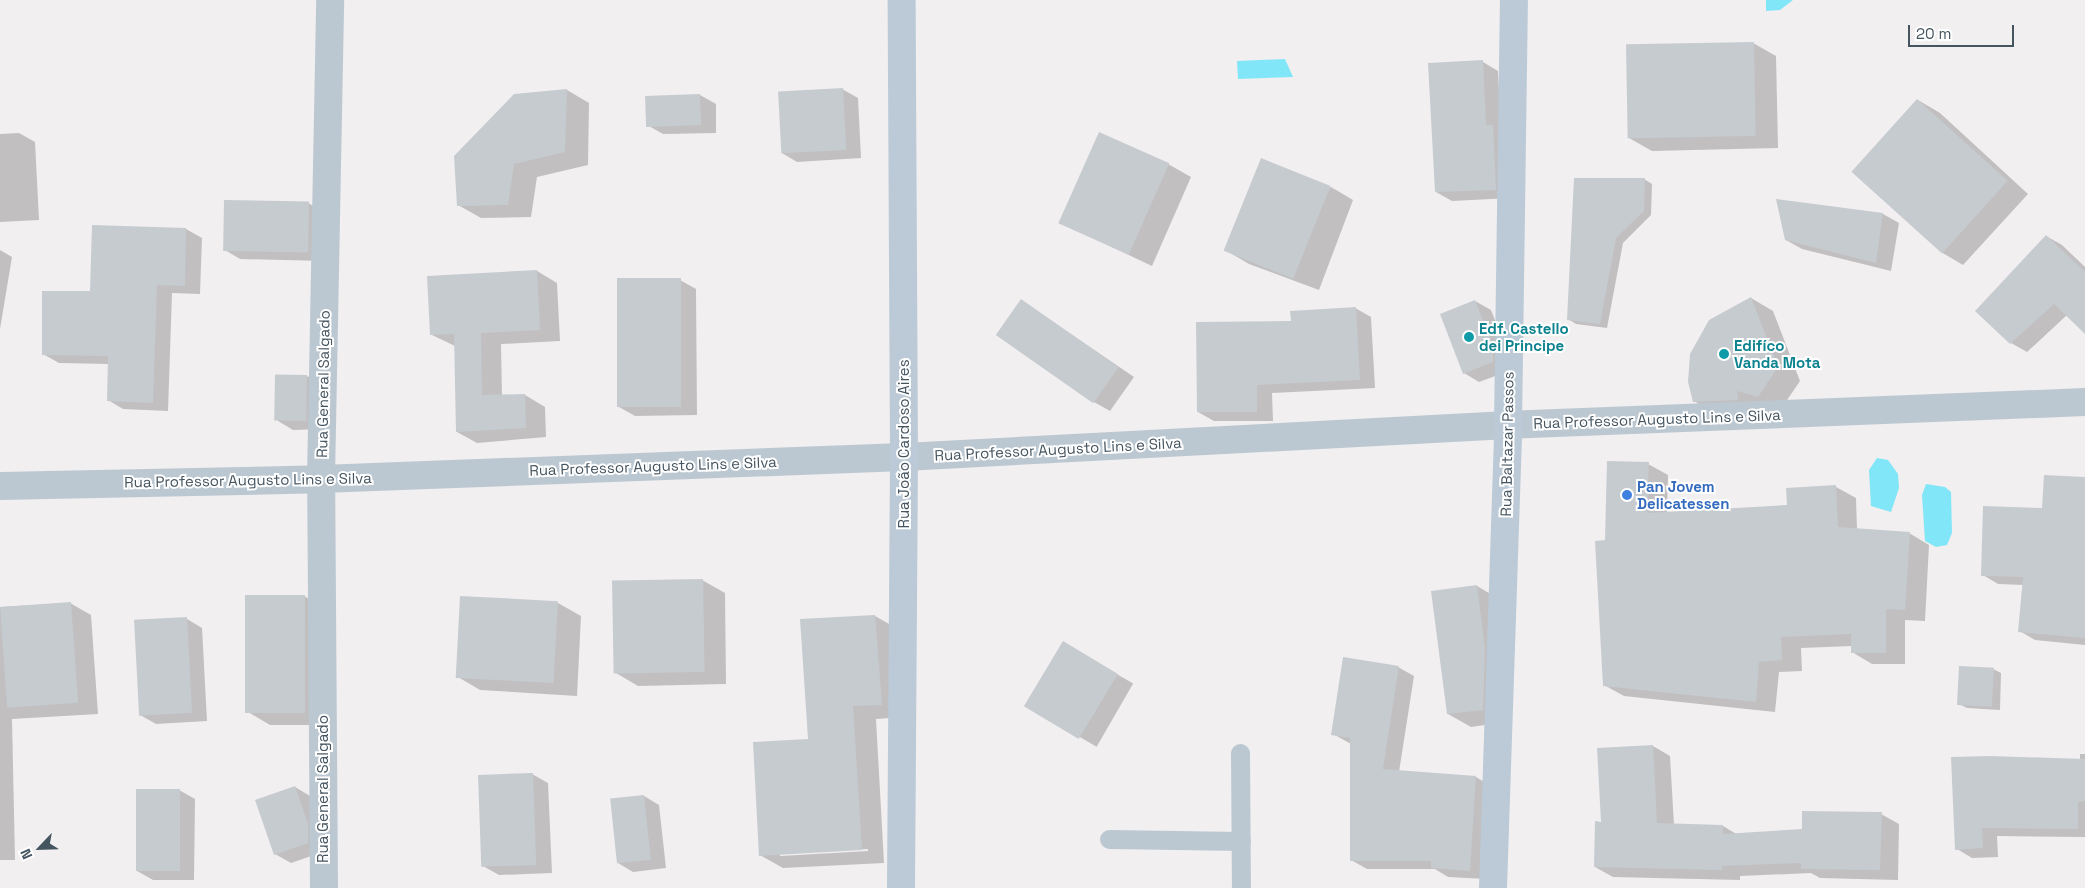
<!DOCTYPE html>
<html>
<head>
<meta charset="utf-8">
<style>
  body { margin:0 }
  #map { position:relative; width:2085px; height:888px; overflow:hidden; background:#f2eff0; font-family:"Space Grotesk",sans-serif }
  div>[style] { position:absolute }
  .water>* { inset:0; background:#81e6f7 }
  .shadow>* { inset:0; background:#0003; transform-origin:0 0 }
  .building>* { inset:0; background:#c6cbd0; transform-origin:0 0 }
  .lane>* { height:19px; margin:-9.5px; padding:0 9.5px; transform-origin:9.5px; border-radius:9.5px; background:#bcc8d1 }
  .street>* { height:28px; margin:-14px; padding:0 14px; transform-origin:14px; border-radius:14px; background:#bcc8d1 }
  .secondary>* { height:28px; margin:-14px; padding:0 14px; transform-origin:14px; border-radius:14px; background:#bbcad6 }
  .dots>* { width:14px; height:14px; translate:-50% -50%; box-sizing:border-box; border:2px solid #fff; border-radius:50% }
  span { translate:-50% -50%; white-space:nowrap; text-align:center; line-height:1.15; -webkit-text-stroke:4px #fff; paint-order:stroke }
  .culture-label { font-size:15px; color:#0d838f; font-weight:700 }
  .left { translate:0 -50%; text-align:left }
  .street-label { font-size:15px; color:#455560 }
  .shop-label { font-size:15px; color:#366cbe; font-weight:700 }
  .north { position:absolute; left:15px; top:823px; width:50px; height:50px; -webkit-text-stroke:4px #fff; paint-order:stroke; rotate:246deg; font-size:14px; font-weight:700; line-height:20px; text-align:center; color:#455560 }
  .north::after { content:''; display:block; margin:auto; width:18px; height:22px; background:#455560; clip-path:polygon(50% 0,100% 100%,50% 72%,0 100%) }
  .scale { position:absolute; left:1908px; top:25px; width:106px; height:22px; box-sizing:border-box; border:2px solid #455560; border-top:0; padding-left:6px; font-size:15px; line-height:18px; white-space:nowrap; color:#455560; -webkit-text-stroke:4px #fff; paint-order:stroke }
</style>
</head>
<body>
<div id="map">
  <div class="water">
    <i style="clip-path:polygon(1766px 0,1793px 0,1780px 10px,1766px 11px)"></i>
    <i style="clip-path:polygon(1285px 59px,1293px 77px,1238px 79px,1237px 61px)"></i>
    <i style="clip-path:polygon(1877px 458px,1888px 460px,1898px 474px,1899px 488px,1891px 512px,1871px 506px,1869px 470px)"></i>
    <i style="clip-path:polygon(1926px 484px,1945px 487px,1951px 492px,1952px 533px,1947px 545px,1936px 547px,1925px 541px,1922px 495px)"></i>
  </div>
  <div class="shadow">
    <i style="clip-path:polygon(1753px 43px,1776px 56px,1778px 148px,1652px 151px,1629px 138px)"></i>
    <i style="clip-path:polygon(1483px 62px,1498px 71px,1501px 132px,1511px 198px,1452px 201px,1436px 192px)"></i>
    <i style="clip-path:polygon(842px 89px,858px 98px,861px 158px,797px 162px,782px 153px)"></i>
    <i style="clip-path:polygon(567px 90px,589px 103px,588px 165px,537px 177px,531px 217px,481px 218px,458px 205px)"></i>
    <i style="clip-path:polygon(700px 95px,716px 104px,716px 133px,663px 134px,647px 125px)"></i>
    <i style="clip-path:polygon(1918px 100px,1940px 113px,2028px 194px,1963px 265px,1941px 252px)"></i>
    <i style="clip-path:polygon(19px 133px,35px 142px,39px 220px,0 222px,0 134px)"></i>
    <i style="clip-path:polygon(1168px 164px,1191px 177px,1152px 266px,1061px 223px)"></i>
    <i style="clip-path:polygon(1644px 179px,1652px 184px,1651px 215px,1623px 243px,1607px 328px,1576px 324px,1568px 319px)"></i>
    <i style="clip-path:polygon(1331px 187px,1353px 200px,1319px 290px,1249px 264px,1227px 251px)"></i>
    <i style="clip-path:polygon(1777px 201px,1883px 214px,1899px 223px,1891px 271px,1802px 249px,1786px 240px)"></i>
    <i style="clip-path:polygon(308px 203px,324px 212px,323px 261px,240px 259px,225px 250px)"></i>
    <i style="clip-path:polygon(94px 226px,186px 229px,202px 238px,200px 294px,172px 293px,168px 411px,123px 409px,108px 400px,109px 364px,59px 363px,43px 354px,91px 293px)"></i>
    <i style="clip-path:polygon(2046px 236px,2062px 245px,2085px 267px,2085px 333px,2067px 315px,2027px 352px,2011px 343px)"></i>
    <i style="clip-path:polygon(0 250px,12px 257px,0 329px)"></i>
    <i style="clip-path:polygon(537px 271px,557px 283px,560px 341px,501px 344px,502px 396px,525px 395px,545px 407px,546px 437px,477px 443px,457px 432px,455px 346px,432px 335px)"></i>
    <i style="clip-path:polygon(680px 280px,696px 289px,697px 415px,635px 416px,619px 407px)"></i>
    <i style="clip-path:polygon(1751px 298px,1773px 311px,1800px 381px,1781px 409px,1716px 414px,1694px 401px)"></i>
    <i style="clip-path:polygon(1021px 300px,1134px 377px,1110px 411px,1094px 402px)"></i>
    <i style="clip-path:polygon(1475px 301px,1491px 310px,1509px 356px,1509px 371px,1479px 382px,1464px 373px)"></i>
    <i style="clip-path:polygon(1355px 308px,1371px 317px,1375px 388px,1272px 393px,1273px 421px,1214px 421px,1198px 412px,1292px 322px)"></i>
    <i style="clip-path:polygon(307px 376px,323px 385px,322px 429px,293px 430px,278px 421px,277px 377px)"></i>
    <i style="clip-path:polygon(1648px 464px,1668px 475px,1667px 513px,1789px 506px,1836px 487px,1856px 498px,1857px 530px,1909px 533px,1929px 545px,1925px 621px,1905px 620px,1905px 664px,1872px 664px,1852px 652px,1852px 646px,1801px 648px,1802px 671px,1779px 672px,1775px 712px,1624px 696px,1604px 685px,1606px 542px)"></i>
    <i style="clip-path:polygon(2085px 478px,2085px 645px,2035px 640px,2020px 631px,2024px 585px,1998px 584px,1983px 575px,2044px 509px)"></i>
    <i style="clip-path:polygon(702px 580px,725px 593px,726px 684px,638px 686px,616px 673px)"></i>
    <i style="clip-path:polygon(1477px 586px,1499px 599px,1505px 722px,1471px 727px,1448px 714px)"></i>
    <i style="clip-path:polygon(304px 596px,327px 609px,328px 725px,270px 725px,248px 712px)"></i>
    <i style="clip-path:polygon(461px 597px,558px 603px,581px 616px,577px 696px,480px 690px,458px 677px)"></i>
    <i style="clip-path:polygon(70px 603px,91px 615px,98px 714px,12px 719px,15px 860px,0 860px,0 607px)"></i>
    <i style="clip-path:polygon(evenodd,875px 616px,898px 629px,904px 717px,876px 719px,884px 863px,783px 868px,760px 855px,810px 740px,802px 620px,875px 616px,868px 849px,868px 851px,780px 856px,780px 854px,868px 849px)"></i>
    <i style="clip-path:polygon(187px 619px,202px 628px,207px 721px,156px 724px,140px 715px)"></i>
    <i style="left:1063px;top:643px;width:81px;height:73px;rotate:30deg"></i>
    <i style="clip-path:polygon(1398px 667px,1414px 676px,1399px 772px,1476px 777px,1491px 786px,1486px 879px,1448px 877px,1435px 869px,1367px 869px,1351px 860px,1351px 744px,1333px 734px)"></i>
    <i style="clip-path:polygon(1993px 669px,2001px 673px,2000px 710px,1967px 708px,1959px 704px)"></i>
    <i style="clip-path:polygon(1653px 746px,1670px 756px,1674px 825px,1723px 826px,1738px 835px,1803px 830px,1881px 814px,1899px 824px,1898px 880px,1820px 878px,1811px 873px,1740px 876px,1740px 880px,1613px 877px,1595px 867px,1602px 823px)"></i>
    <i style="clip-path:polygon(2080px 754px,2085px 754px,2085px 837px,1997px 836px,1998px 857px,1972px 858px,1957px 849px,1952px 758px,2080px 760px)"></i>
    <i style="clip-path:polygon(532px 774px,548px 783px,552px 873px,499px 875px,483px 866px)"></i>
    <i style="clip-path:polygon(295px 787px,310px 796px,323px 852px,291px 863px,275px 854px)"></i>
    <i style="clip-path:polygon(179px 790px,195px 799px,194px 880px,153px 880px,137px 871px)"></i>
    <i style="clip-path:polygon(644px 796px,659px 805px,666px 868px,633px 872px,618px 863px)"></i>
  </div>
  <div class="building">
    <i style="left:1754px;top:42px;width:94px;height:128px;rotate:89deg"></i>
    <i style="clip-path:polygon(1483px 60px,1486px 125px,1493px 125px,1496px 190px,1435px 192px,1428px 63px)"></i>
    <i style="left:843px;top:88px;width:62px;height:65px;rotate:87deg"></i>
    <i style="clip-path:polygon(567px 89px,565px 152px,514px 164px,508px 205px,457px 206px,454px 156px,514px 94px)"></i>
    <i style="left:700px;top:94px;width:31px;height:55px;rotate:88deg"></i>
    <i style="left:1917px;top:99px;width:122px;height:98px;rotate:42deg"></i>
    <i style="left:1099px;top:132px;width:77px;height:100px;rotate:24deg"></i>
    <i style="left:1261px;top:158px;width:75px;height:100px;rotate:22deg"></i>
    <i style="clip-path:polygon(1574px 178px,1645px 178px,1644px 211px,1616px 238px,1600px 324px,1567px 320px)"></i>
    <i style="clip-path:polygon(1776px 199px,1883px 213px,1876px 263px,1785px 240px)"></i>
    <i style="left:224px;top:200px;width:85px;height:51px;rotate:1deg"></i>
    <i style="clip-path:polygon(92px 225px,186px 228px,185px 286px,157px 285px,153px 403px,107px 401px,108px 356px,42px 355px,42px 291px,90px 291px)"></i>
    <i style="clip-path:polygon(2046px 235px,2085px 272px,2085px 334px,2054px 304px,2010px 344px,1975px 311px)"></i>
    <i style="clip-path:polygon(537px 270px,540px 330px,481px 333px,482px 395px,525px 394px,526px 428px,456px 432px,454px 334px,430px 335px,427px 276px)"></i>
    <i style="left:681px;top:278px;width:129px;height:64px;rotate:90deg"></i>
    <i style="clip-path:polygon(1751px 297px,1778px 367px,1758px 397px,1737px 391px,1738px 400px,1693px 402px,1688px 382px,1690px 354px,1709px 320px)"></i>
    <i style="left:1021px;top:299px;width:119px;height:44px;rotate:35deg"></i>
    <i style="clip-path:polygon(1475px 300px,1493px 346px,1493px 362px,1463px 374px,1440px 314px)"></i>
    <i style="clip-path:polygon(1356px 307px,1360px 380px,1257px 385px,1257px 412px,1197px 412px,1196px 322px,1291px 321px,1290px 311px)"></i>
    <i style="left:307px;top:375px;width:46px;height:32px;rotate:91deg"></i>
    <i style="clip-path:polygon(1607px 461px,1649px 462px,1647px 513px,1787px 505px,1786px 488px,1836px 485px,1838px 527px,1910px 532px,1905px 610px,1886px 609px,1886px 653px,1851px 653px,1851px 634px,1781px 637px,1782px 660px,1759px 662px,1756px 702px,1603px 686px,1595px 541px,1605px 540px)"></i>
    <i style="clip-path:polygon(2044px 475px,2085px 477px,2085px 638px,2018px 632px,2023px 577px,1981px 576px,1983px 506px,2042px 508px)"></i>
    <i style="left:703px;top:579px;width:93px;height:91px;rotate:89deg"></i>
    <i style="clip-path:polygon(1477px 585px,1485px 649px,1483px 710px,1447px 714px,1431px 591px)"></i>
    <i style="left:245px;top:595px;width:60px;height:118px"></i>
    <i style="left:460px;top:596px;width:98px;height:82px;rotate:3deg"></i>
    <i style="left:71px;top:602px;width:101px;height:71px;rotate:86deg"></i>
    <i style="clip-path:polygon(875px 615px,882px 705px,853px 706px,862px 850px,759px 856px,753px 742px,808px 739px,800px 619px)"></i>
    <i style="left:187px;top:617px;width:96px;height:53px;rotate:87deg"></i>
    <i style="left:1063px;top:641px;width:64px;height:76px;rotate:31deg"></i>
    <i style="clip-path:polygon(1343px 657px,1399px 666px,1383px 769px,1476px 776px,1470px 871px,1431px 868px,1431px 861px,1350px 861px,1350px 738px,1331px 735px)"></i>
    <i style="left:1959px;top:666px;width:35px;height:39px;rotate:3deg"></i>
    <i style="clip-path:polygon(1653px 745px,1657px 823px,1723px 825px,1723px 834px,1802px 829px,1802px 811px,1882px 812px,1880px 870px,1801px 869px,1801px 863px,1722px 866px,1722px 870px,1594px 867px,1595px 821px,1601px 822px,1597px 748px)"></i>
    <i style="clip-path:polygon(1990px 756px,2085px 759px,2085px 801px,2078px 802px,2078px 829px,1982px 828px,1983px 848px,1955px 850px,1951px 757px)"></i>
    <i style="left:533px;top:773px;width:92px;height:55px;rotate:88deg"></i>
    <i style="clip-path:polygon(295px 786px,308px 824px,308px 843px,274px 855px,255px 800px)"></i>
    <i style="left:136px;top:789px;width:44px;height:82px"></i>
    <i style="left:644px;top:795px;width:65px;height:34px;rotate:84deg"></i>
  </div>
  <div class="lane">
    <i style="left:1240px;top:753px;width:135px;rotate:89.6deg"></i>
    <i style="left:1109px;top:839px;width:132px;rotate:0.9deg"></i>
  </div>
  <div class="street">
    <i style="left:0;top:486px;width:321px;rotate:-1.2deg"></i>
    <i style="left:321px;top:479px;width:583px;rotate:-2.16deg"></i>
    <i style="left:904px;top:457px;width:605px;rotate:-3.03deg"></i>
    <i style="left:1508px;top:425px;width:577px;rotate:-2.28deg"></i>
    <i style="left:324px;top:888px;width:409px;rotate:-90.4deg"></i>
    <i style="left:321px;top:479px;width:479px;rotate:-88.9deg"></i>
  </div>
  <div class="secondary">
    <i style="left:901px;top:888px;width:431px;rotate:-89.6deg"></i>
    <i style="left:904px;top:457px;width:457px;rotate:-90.3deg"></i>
    <i style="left:1493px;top:888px;width:463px;rotate:-88.1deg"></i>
    <i style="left:1508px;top:425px;width:425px;rotate:-89.2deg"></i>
  </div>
  <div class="dots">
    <i style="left:1469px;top:337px;background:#0f9aa8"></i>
    <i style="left:1724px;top:354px;background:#0f9aa8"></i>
    <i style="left:1627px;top:495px;background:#3f7fe0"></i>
  </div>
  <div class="culture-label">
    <span class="left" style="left:1479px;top:337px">Edf. Castello<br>dei Principe</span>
    <span class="left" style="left:1734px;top:354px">Edifíco<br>Vanda Mota</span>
  </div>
  <div class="street-label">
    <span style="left:323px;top:384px;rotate:-89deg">Rua General Salgado</span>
    <span style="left:1657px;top:419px;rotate:-2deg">Rua Professor Augusto Lins e Silva</span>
    <span style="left:904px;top:444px;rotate:-90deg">Rua João Cardoso Aires</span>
    <span style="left:1507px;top:444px;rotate:-89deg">Rua Baltazar Passos</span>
    <span style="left:1058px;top:449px;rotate:-3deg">Rua Professor Augusto Lins e Silva</span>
    <span style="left:653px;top:466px;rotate:-2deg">Rua Professor Augusto Lins e Silva</span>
    <span style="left:248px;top:480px;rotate:-1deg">Rua Professor Augusto Lins e Silva</span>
    <span style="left:323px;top:789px;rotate:-90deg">Rua General Salgado</span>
  </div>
  <div class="shop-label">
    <span class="left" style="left:1637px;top:495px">Pan Jovem<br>Delicatessen</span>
  </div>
  <div class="north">N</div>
  <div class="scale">20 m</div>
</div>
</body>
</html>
